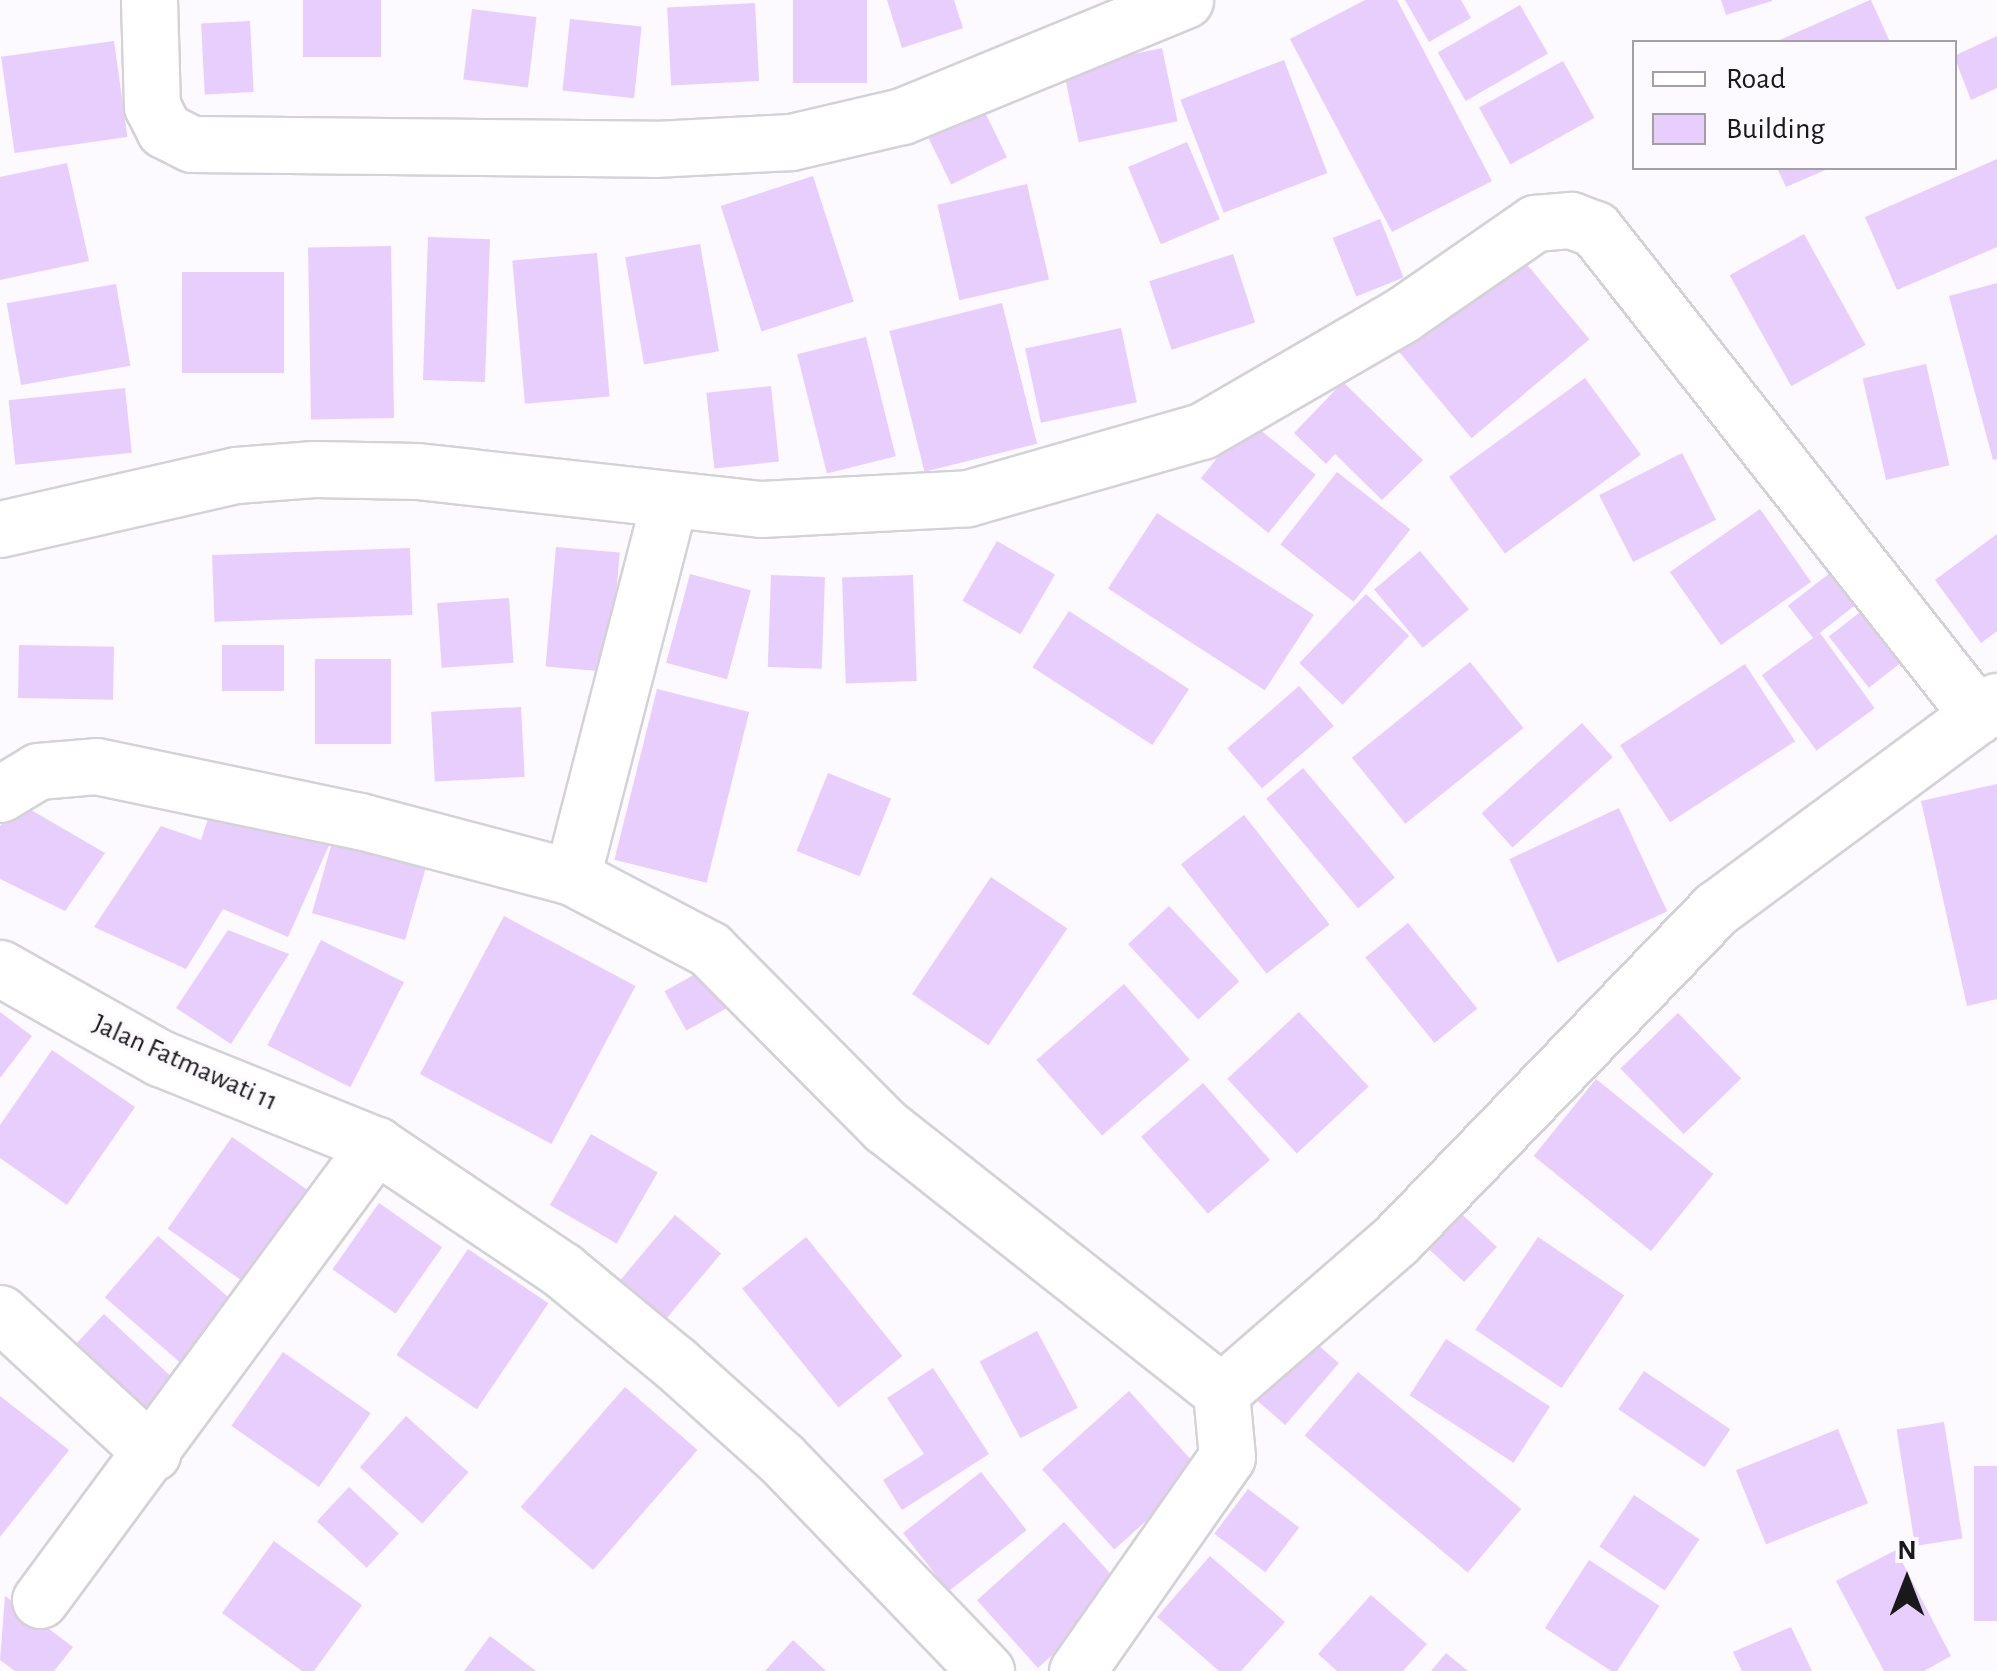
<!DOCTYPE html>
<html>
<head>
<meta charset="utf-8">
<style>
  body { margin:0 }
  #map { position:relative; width:1997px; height:1671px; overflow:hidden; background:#fcfafe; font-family:"Alegreya Sans",sans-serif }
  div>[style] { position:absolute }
  .building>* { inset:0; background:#e8cefc; transform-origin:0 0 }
  .roads { filter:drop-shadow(2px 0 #d4d2d6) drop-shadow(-2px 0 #d4d2d6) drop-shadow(0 2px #d4d2d6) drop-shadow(0 -2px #d4d2d6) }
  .minor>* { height:55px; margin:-27.5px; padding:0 27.5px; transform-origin:27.5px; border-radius:27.5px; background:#fff }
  span { translate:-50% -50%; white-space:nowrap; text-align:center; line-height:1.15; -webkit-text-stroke:8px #fcfafe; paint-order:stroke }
  .street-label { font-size:28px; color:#19191a }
  .legend { position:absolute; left:1632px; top:40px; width:325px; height:130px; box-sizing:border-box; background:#fcfafe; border:2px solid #a1a0a3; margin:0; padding:12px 18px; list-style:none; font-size:30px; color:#19191a }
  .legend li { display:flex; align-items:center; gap:20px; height:50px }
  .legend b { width:50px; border:2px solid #a1a0a3 }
  .north { position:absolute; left:1857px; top:1531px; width:100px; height:100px; -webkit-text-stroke:8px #fcfafe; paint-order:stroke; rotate:0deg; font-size:28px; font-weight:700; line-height:40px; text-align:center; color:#19191a }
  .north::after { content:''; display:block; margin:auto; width:35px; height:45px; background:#19191a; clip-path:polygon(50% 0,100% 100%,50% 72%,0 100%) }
</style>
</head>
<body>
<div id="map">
  <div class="building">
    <i style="left:303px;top:0;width:78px;height:57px"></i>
    <i style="left:793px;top:0;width:74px;height:83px"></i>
    <i style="clip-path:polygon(887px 0,954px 0,963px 28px,902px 48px)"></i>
    <i style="clip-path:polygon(1365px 0,1397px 0,1492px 181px,1392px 232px,1290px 39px)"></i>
    <i style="clip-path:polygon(1405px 0,1461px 0,1471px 18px,1429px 42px)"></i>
    <i style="clip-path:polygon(1721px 0,1772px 0,1772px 1px,1726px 15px)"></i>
    <i style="clip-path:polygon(1871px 0,1890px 42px,1775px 42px,1870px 0)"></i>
    <i style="left:755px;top:3px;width:78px;height:88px;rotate:87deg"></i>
    <i style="left:1520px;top:5px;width:56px;height:95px;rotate:60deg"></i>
    <i style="left:472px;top:9px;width:65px;height:71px;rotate:7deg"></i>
    <i style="left:570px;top:19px;width:72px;height:72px;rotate:6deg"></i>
    <i style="left:250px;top:21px;width:71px;height:49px;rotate:87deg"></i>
    <i style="clip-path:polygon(1997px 36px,1997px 88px,1971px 100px,1954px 56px)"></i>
    <i style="left:114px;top:41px;width:97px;height:114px;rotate:82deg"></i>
    <i style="left:1162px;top:48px;width:75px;height:101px;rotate:78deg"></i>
    <i style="left:1284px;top:60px;width:121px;height:111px;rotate:69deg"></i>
    <i style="left:1563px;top:61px;width:65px;height:96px;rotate:61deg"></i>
    <i style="left:978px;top:98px;width:66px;height:62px;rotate:64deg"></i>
    <i style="left:1187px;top:142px;width:84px;height:64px;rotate:67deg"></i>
    <i style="clip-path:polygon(1997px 159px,1997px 247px,1897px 290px,1865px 217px)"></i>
    <i style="clip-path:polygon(67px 163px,89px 261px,0 280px,0 177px)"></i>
    <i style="clip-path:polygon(1777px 168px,1830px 168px,1786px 187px)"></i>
    <i style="left:813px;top:176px;width:132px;height:97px;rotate:72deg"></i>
    <i style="left:1027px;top:184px;width:98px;height:92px;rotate:77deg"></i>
    <i style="left:1380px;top:219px;width:63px;height:51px;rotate:68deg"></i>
    <i style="left:1804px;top:234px;width:127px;height:85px;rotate:61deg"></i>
    <i style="left:428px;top:237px;width:62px;height:143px;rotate:2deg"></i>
    <i style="left:700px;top:244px;width:109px;height:76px;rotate:80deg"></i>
    <i style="left:391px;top:246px;width:172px;height:83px;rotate:89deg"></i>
    <i style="left:1513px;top:248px;width:119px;height:154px;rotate:50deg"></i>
    <i style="left:597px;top:253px;width:144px;height:85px;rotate:85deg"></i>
    <i style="left:1233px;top:254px;width:72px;height:88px;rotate:72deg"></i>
    <i style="left:182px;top:272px;width:102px;height:101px"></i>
    <i style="clip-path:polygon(1997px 283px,1997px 459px,1993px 460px,1949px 296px)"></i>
    <i style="left:116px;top:284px;width:83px;height:111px;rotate:80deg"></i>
    <i style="left:1002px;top:303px;width:145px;height:116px;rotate:76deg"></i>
    <i style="left:1121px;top:328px;width:76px;height:98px;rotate:78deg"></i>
    <i style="left:866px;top:337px;width:123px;height:71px;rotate:76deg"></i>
    <i style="left:1926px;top:364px;width:104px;height:65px;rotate:77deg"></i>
    <i style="left:1585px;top:378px;width:95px;height:168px;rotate:54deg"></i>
    <i style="clip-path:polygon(1343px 382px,1423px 460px,1382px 500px,1335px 454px,1326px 464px,1294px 433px)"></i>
    <i style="left:771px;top:386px;width:76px;height:65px;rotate:84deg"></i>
    <i style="left:125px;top:388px;width:65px;height:117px;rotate:84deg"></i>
    <i style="left:1248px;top:420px;width:87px;height:75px;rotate:39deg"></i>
    <i style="left:1682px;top:453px;width:75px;height:93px;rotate:63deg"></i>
    <i style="left:1337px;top:472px;width:93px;height:92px;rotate:38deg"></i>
    <i style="left:1760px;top:509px;width:89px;height:110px;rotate:55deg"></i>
    <i style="left:1157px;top:513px;width:187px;height:90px;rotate:33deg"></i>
    <i style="clip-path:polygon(1997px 534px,1997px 631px,1981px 643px,1935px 580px)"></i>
    <i style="left:997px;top:541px;width:67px;height:69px;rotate:30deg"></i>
    <i style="left:556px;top:547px;width:64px;height:120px;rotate:5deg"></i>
    <i style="left:410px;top:548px;width:67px;height:198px;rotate:88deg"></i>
    <i style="left:1420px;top:551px;width:76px;height:60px;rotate:50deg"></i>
    <i style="left:1840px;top:565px;width:41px;height:66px;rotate:52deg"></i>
    <i style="left:690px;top:574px;width:63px;height:92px;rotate:15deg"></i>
    <i style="left:771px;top:575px;width:54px;height:92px;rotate:2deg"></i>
    <i style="left:913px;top:575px;width:106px;height:71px;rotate:88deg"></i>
    <i style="left:1366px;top:594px;width:60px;height:96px;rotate:44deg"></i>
    <i style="left:509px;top:598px;width:65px;height:72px;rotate:86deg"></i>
    <i style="left:1873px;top:602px;width:65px;height:56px;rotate:52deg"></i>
    <i style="left:1069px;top:611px;width:143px;height:67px;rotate:33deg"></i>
    <i style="left:1820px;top:633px;width:93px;height:72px;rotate:54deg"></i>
    <i style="left:19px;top:645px;width:95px;height:53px;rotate:1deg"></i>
    <i style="left:222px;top:645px;width:62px;height:46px"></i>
    <i style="left:315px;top:659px;width:76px;height:85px"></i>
    <i style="left:1470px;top:662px;width:85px;height:152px;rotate:51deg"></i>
    <i style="left:1745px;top:664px;width:92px;height:149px;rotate:57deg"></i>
    <i style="left:1299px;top:686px;width:53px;height:95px;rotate:49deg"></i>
    <i style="left:657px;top:689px;width:95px;height:176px;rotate:14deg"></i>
    <i style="left:521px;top:707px;width:70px;height:90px;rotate:87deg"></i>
    <i style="left:1582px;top:723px;width:46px;height:135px;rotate:48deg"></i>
    <i style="left:1303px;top:768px;width:143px;height:48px;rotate:50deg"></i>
    <i style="left:828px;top:773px;width:68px;height:84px;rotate:22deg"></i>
    <i style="clip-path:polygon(1997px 784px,1997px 999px,1967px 1006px,1921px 801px)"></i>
    <i style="clip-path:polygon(214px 800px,335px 832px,428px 860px,405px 940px,312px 913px,335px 832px,288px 937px,223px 909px,186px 969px,94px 927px,161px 826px,201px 840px)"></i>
    <i style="clip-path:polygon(19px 803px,105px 853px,65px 911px,0 879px,0 826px)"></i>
    <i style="left:1619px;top:808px;width:114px;height:121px;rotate:65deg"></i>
    <i style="left:1244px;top:815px;width:139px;height:80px;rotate:52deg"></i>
    <i style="left:991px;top:877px;width:92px;height:141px;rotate:34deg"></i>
    <i style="left:1169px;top:906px;width:103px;height:56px;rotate:47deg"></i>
    <i style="left:504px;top:916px;width:149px;height:179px;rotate:28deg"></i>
    <i style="left:1408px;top:923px;width:110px;height:55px;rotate:51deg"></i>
    <i style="clip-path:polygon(228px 930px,289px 954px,231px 1044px,176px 1008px)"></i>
    <i style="left:321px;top:940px;width:93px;height:118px;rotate:27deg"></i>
    <i style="left:710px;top:966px;width:45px;height:52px;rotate:61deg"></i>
    <i style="left:1124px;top:984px;width:100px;height:116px;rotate:49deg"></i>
    <i style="clip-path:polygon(0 1012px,32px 1036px,0 1078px)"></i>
    <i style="left:1299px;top:1012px;width:102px;height:98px;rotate:47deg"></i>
    <i style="left:1678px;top:1013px;width:91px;height:80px;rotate:46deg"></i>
    <i style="clip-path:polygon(52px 1050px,135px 1107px,67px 1205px,0 1158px,0 1125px)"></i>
    <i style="left:1596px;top:1079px;width:151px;height:99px;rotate:39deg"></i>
    <i style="left:1203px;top:1083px;width:102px;height:82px;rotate:49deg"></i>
    <i style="left:591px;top:1134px;width:77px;height:82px;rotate:30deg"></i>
    <i style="left:232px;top:1137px;width:105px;height:112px;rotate:35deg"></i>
    <i style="left:379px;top:1203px;width:77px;height:81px;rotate:35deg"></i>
    <i style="left:1453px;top:1206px;width:60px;height:48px;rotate:43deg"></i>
    <i style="left:675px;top:1215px;width:60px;height:91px;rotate:40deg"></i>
    <i style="left:158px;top:1236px;width:112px;height:81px;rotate:41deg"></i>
    <i style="left:806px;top:1237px;width:153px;height:82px;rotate:51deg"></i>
    <i style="left:1538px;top:1237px;width:104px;height:112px;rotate:34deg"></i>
    <i style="left:468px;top:1249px;width:97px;height:128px;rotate:34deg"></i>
    <i style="left:104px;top:1314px;width:103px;height:61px;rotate:43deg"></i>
    <i style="left:1037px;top:1331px;width:87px;height:65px;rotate:62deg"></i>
    <i style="left:1302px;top:1331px;width:49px;height:82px;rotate:41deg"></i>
    <i style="left:1446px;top:1339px;width:124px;height:67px;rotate:33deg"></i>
    <i style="left:283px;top:1352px;width:107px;height:90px;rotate:35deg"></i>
    <i style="clip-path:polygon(933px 1368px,989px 1454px,902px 1510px,883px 1480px,924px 1454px,887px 1398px)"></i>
    <i style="left:1644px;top:1371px;width:104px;height:46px;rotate:34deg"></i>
    <i style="left:1358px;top:1372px;width:213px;height:83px;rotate:40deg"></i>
    <i style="left:625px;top:1387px;width:96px;height:159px;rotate:41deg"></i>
    <i style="left:1129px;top:1391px;width:108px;height:117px;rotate:48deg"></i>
    <i style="clip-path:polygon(0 1396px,69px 1450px,0 1537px)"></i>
    <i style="left:406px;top:1416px;width:84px;height:69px;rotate:42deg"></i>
    <i style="left:1944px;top:1422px;width:118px;height:48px;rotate:81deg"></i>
    <i style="left:1838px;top:1429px;width:80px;height:110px;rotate:68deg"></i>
    <i style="left:1974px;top:1466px;width:23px;height:155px"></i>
    <i style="left:981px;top:1472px;width:74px;height:99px;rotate:52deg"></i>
    <i style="left:349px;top:1487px;width:68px;height:47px;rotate:43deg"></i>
    <i style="left:1248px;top:1489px;width:64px;height:56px;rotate:37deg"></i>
    <i style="left:1634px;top:1495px;width:79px;height:62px;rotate:34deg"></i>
    <i style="left:1064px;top:1522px;width:91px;height:117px;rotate:48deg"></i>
    <i style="clip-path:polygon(274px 1541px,362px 1605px,314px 1671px,302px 1671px,222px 1613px)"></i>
    <i style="clip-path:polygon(1896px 1550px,1951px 1656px,1924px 1671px,1884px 1671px,1836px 1581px)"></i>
    <i style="clip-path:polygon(1210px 1556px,1285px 1622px,1241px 1671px,1219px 1671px,1157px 1617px)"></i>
    <i style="left:1589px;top:1560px;width:84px;height:81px;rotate:33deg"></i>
    <i style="clip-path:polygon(1371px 1595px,1427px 1644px,1403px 1671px,1337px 1671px,1318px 1654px)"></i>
    <i style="clip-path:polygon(5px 1596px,73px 1647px,54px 1671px,15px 1671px,0 1660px)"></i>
    <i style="clip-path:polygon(1791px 1627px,1812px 1671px,1742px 1671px,1733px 1652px)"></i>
    <i style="clip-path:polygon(490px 1636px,536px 1671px,464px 1671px)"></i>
    <i style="clip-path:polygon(793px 1640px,826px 1671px,765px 1671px)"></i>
    <i style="clip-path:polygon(1446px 1653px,1468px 1671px,1431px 1671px)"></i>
  </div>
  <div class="roads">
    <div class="minor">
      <i style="left:149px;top:0;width:106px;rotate:88.4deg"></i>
      <i style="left:152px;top:106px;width:27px;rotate:63deg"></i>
      <i style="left:164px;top:130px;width:31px;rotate:27deg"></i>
      <i style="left:192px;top:144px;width:462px;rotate:0.6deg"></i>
      <i style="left:654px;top:149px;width:137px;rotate:-2.9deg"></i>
      <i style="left:791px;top:142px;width:114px;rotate:-13.2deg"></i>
      <i style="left:902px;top:116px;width:306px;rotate:-22.3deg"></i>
      <i style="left:0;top:529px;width:242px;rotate:-12.9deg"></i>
      <i style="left:236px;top:475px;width:78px;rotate:-4.4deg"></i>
      <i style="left:314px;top:469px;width:103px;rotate:1.1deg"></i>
      <i style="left:417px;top:471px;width:346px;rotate:6.3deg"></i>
      <i style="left:761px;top:509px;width:207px;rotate:-3deg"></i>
      <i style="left:968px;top:498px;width:243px;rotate:-16deg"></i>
      <i style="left:1202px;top:431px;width:231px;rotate:-30.1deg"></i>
      <i style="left:1402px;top:315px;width:162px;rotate:-34.7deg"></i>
      <i style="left:1535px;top:223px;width:36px;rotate:-5deg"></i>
      <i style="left:1571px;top:220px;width:26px;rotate:21deg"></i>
      <i style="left:1595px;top:229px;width:619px;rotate:51.76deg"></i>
      <i style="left:0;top:794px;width:44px;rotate:-31.2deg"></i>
      <i style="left:38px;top:771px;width:58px;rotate:-4.9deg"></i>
      <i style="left:96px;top:766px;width:270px;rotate:11.8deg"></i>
      <i style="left:360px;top:821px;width:219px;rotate:14.8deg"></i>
      <i style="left:572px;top:877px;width:155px;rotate:27.7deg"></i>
      <i style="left:709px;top:949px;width:251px;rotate:45.2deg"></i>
      <i style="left:886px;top:1127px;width:427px;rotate:38.3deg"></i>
      <i style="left:572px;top:877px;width:388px;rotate:-75.5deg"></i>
      <i style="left:0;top:968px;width:184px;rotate:29.4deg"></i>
      <i style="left:160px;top:1058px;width:233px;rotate:21.9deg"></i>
      <i style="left:0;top:1313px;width:207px;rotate:42.6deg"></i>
      <i style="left:40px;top:1600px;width:566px;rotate:-53.56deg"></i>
      <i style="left:376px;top:1145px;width:224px;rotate:33.9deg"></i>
      <i style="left:562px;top:1270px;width:146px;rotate:39.5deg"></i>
      <i style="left:675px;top:1363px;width:142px;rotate:41.9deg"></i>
      <i style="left:781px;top:1458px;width:296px;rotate:46.1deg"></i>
      <i style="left:1077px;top:1671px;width:261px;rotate:-55deg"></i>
      <i style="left:1227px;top:1457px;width:65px;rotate:-95.3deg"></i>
      <i style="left:1221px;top:1392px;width:233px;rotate:-41deg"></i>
      <i style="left:1397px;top:1239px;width:460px;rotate:-46deg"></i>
      <i style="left:1717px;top:908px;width:348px;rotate:-36.5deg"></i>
    </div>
  </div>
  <div class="street-label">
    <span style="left:185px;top:1063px;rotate:24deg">Jalan Fatmawati 11</span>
  </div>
  <ul class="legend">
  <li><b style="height:12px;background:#fff"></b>Road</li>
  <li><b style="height:28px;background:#e8cefc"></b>Building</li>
  </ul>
  <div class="north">N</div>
</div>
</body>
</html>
